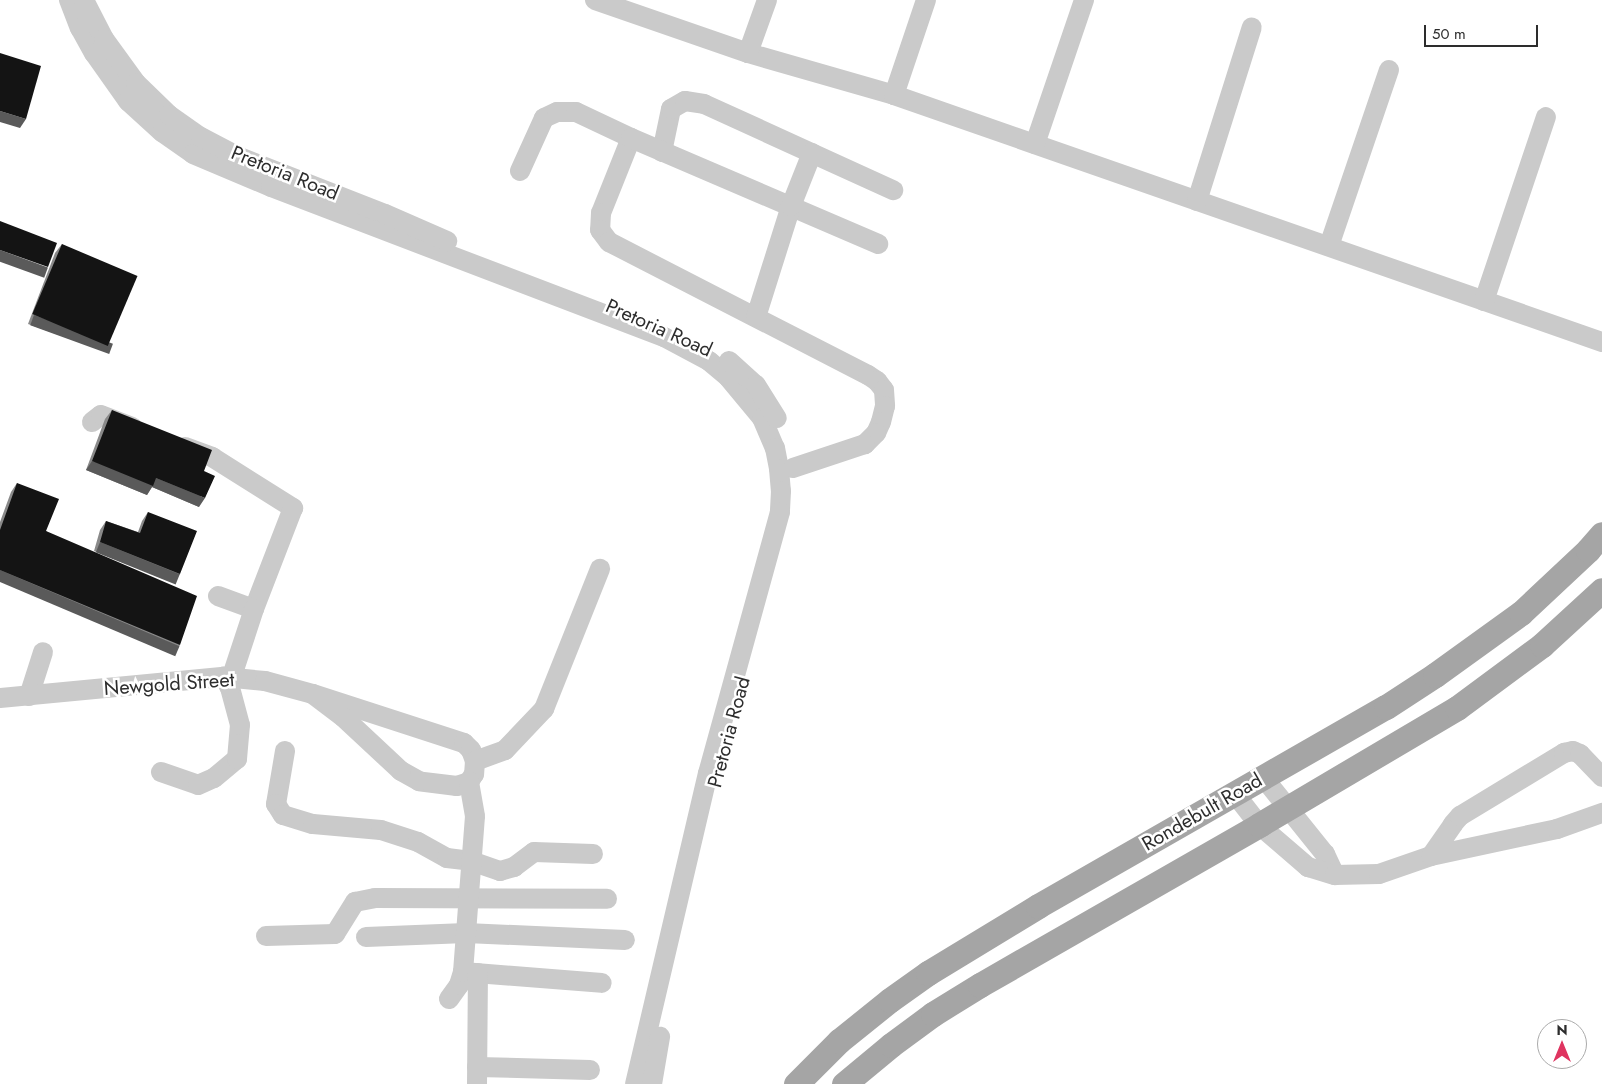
<!DOCTYPE html>
<html>
<head>
<meta charset="utf-8">
<style>
  body { margin:0 }
  #map { position:relative; width:1602px; height:1084px; overflow:hidden; background:#fff; font-family:Jost,sans-serif }
  div>[style] { position:absolute }
  .minor>* { height:20px; margin:-10px; padding:0 10px; transform-origin:10px; border-radius:10px; background:#cacaca }
  .major>* { height:25px; margin:-12.5px; padding:0 12.5px; transform-origin:12.5px; border-radius:12.5px; background:#a5a5a5 }
  .wall>* { inset:0; background:#8a8a8a }
  .shaded-wall>* { inset:0; background:#5a5a5a; transform-origin:0 0 }
  .building>* { inset:0; background:#141414; transform-origin:0 0 }
  span { translate:-50% -50%; white-space:nowrap; text-align:center; line-height:1.15; -webkit-text-stroke:5px #fff; paint-order:stroke }
  .street-label { font-size:20px; color:#2d2d2d }
  .north { position:absolute; left:1537px; top:1019px; width:50px; height:50px; box-sizing:border-box; background:#fff; border:1px solid #ababab; border-radius:50%; rotate:0deg; font-size:14px; font-weight:700; line-height:20px; text-align:center; color:#2d2d2d }
  .north::after { content:''; display:block; margin:auto; width:18px; height:22px; background:#df3460; clip-path:polygon(50% 0,100% 100%,50% 72%,0 100%) }
  .scale { position:absolute; left:1424px; top:25px; width:114px; height:22px; box-sizing:border-box; border:2px solid #2d2d2d; border-top:0; padding-left:6px; font-size:15px; line-height:18px; white-space:nowrap; color:#2d2d2d; -webkit-text-stroke:4px #fff; paint-order:stroke }
</style>
</head>
<body>
<div id="map">
  <div class="minor">
    <i style="left:69px;top:0;width:30px;rotate:69deg"></i>
    <i style="left:80px;top:28px;width:29px;rotate:61deg"></i>
    <i style="left:94px;top:53px;width:59px;rotate:54.7deg"></i>
    <i style="left:128px;top:101px;width:46px;rotate:42.4deg"></i>
    <i style="left:162px;top:132px;width:38px;rotate:35deg"></i>
    <i style="left:193px;top:154px;width:85px;rotate:22.9deg"></i>
    <i style="left:271px;top:187px;width:421px;rotate:20.9deg"></i>
    <i style="left:664px;top:337px;width:51px;rotate:28.1deg"></i>
    <i style="left:709px;top:361px;width:25px;rotate:40deg"></i>
    <i style="left:728px;top:377px;width:53px;rotate:50.3deg"></i>
    <i style="left:762px;top:418px;width:33px;rotate:67deg"></i>
    <i style="left:775px;top:448px;width:21px;rotate:79deg"></i>
    <i style="left:779px;top:469px;width:22px;rotate:85deg"></i>
    <i style="left:781px;top:491px;width:21px;rotate:93deg"></i>
    <i style="left:780px;top:512px;width:271px;rotate:105.4deg"></i>
    <i style="left:708px;top:773px;width:319px;rotate:103.2deg"></i>
    <i style="left:84px;top:0;width:44px;rotate:62.9deg"></i>
    <i style="left:104px;top:39px;width:54px;rotate:54deg"></i>
    <i style="left:136px;top:83px;width:46px;rotate:44.1deg"></i>
    <i style="left:169px;top:115px;width:39px;rotate:35deg"></i>
    <i style="left:201px;top:137px;width:41px;rotate:27.8deg"></i>
    <i style="left:237px;top:156px;width:159px;rotate:21.4deg"></i>
    <i style="left:385px;top:214px;width:68px;rotate:23.5deg"></i>
    <i style="left:595px;top:0;width:162px;rotate:19.1deg"></i>
    <i style="left:748px;top:53px;width:152px;rotate:16deg"></i>
    <i style="left:894px;top:95px;width:750px;rotate:19.23deg"></i>
    <i style="left:748px;top:53px;width:56px;rotate:-70.3deg"></i>
    <i style="left:894px;top:95px;width:100px;rotate:-71.4deg"></i>
    <i style="left:631px;top:138px;width:81px;rotate:111.8deg"></i>
    <i style="left:601px;top:213px;width:17px;rotate:93deg"></i>
    <i style="left:600px;top:230px;width:15px;rotate:53deg"></i>
    <i style="left:609px;top:242px;width:291px;rotate:27.2deg"></i>
    <i style="left:868px;top:375px;width:11px;rotate:34deg"></i>
    <i style="left:877px;top:381px;width:11px;rotate:52deg"></i>
    <i style="left:884px;top:390px;width:16px;rotate:86deg"></i>
    <i style="left:885px;top:406px;width:16px;rotate:104deg"></i>
    <i style="left:881px;top:422px;width:12px;rotate:114deg"></i>
    <i style="left:876px;top:433px;width:16px;rotate:135deg"></i>
    <i style="left:865px;top:444px;width:76px;rotate:161.6deg"></i>
    <i style="left:1035px;top:144px;width:152px;rotate:-71.2deg"></i>
    <i style="left:662px;top:152px;width:44px;rotate:-78.2deg"></i>
    <i style="left:671px;top:109px;width:16px;rotate:-30deg"></i>
    <i style="left:685px;top:101px;width:19px;rotate:9deg"></i>
    <i style="left:704px;top:104px;width:208px;rotate:24.5deg"></i>
    <i style="left:520px;top:171px;width:58px;rotate:-65.6deg"></i>
    <i style="left:544px;top:118px;width:14px;rotate:-25deg"></i>
    <i style="left:557px;top:112px;width:19px"></i>
    <i style="left:576px;top:112px;width:61px;rotate:25.3deg"></i>
    <i style="left:631px;top:138px;width:269px;rotate:23.2deg"></i>
    <i style="left:1197px;top:201px;width:182px;rotate:-72.5deg"></i>
    <i style="left:1329px;top:246px;width:186px;rotate:-71.2deg"></i>
    <i style="left:1484px;top:301px;width:194px;rotate:-71.4deg"></i>
    <i style="left:756px;top:317px;width:116px;rotate:-72.5deg"></i>
    <i style="left:791px;top:206px;width:57px;rotate:-68.4deg"></i>
    <i style="left:729px;top:361px;width:36px;rotate:42deg"></i>
    <i style="left:756px;top:385px;width:39px;rotate:58deg"></i>
    <i style="left:92px;top:422px;width:11px;rotate:-38deg"></i>
    <i style="left:101px;top:415px;width:33px;rotate:21deg"></i>
    <i style="left:185px;top:447px;width:29px;rotate:20deg"></i>
    <i style="left:212px;top:457px;width:96px;rotate:32.2deg"></i>
    <i style="left:293px;top:508px;width:108px;rotate:111.1deg"></i>
    <i style="left:218px;top:596px;width:38px;rotate:20deg"></i>
    <i style="left:254px;top:609px;width:71px;rotate:108.2deg"></i>
    <i style="left:29px;top:696px;width:46px;rotate:-72.3deg"></i>
    <i style="left:0;top:698px;width:225px;rotate:-5.4deg"></i>
    <i style="left:224px;top:677px;width:41px;rotate:5.6deg"></i>
    <i style="left:265px;top:681px;width:50px;rotate:15.2deg"></i>
    <i style="left:313px;top:694px;width:159px;rotate:18deg"></i>
    <i style="left:464px;top:743px;width:10px;rotate:45deg"></i>
    <i style="left:471px;top:750px;width:12px;rotate:70deg"></i>
    <i style="left:475px;top:761px;width:13px;rotate:94deg"></i>
    <i style="left:474px;top:774px;width:9px;rotate:122deg"></i>
    <i style="left:469px;top:782px;width:13px;rotate:162deg"></i>
    <i style="left:457px;top:786px;width:38px;rotate:-173deg"></i>
    <i style="left:419px;top:781px;width:21px;rotate:-151deg"></i>
    <i style="left:401px;top:771px;width:79px;rotate:-137deg"></i>
    <i style="left:343px;top:717px;width:38px;rotate:-143deg"></i>
    <i style="left:285px;top:751px;width:54px;rotate:99.6deg"></i>
    <i style="left:276px;top:804px;width:13px;rotate:58deg"></i>
    <i style="left:283px;top:815px;width:31px;rotate:17deg"></i>
    <i style="left:313px;top:824px;width:68px;rotate:5deg"></i>
    <i style="left:381px;top:830px;width:39px;rotate:18deg"></i>
    <i style="left:418px;top:842px;width:33px;rotate:29deg"></i>
    <i style="left:447px;top:858px;width:24px;rotate:7deg"></i>
    <i style="left:471px;top:861px;width:31px;rotate:19deg"></i>
    <i style="left:500px;top:871px;width:15px;rotate:-16deg"></i>
    <i style="left:514px;top:867px;width:25px;rotate:-37deg"></i>
    <i style="left:534px;top:852px;width:59px;rotate:1.9deg"></i>
    <i style="left:475px;top:761px;width:32px;rotate:-20deg"></i>
    <i style="left:505px;top:750px;width:57px;rotate:-46.4deg"></i>
    <i style="left:544px;top:709px;width:151px;rotate:-68.2deg"></i>
    <i style="left:161px;top:772px;width:39px;rotate:19deg"></i>
    <i style="left:198px;top:785px;width:17px;rotate:-24deg"></i>
    <i style="left:214px;top:778px;width:30px;rotate:-40deg"></i>
    <i style="left:237px;top:759px;width:34px;rotate:-85deg"></i>
    <i style="left:240px;top:725px;width:38px;rotate:-105deg"></i>
    <i style="left:230px;top:688px;width:13px;rotate:-119deg"></i>
    <i style="left:1263px;top:777px;width:99px;rotate:51.2deg"></i>
    <i style="left:1325px;top:854px;width:23px;rotate:65deg"></i>
    <i style="left:1235px;top:794px;width:39px;rotate:52deg"></i>
    <i style="left:1259px;top:825px;width:65px;rotate:40.6deg"></i>
    <i style="left:1308px;top:867px;width:28px;rotate:17deg"></i>
    <i style="left:1335px;top:875px;width:44px;rotate:-1.3deg"></i>
    <i style="left:1379px;top:874px;width:55px;rotate:-19.1deg"></i>
    <i style="left:1431px;top:856px;width:129px;rotate:-12.1deg"></i>
    <i style="left:1557px;top:829px;width:48px;rotate:-19.6deg"></i>
    <i style="left:1431px;top:856px;width:39px;rotate:-55deg"></i>
    <i style="left:1453px;top:824px;width:11px;rotate:-49deg"></i>
    <i style="left:1460px;top:816px;width:122px;rotate:-31.2deg"></i>
    <i style="left:1564px;top:753px;width:9px;rotate:-13deg"></i>
    <i style="left:1573px;top:751px;width:8px;rotate:23deg"></i>
    <i style="left:1580px;top:754px;width:32px;rotate:46deg"></i>
    <i style="left:266px;top:936px;width:69px;rotate:-1.7deg"></i>
    <i style="left:335px;top:934px;width:38px;rotate:-58deg"></i>
    <i style="left:355px;top:902px;width:20px;rotate:-11deg"></i>
    <i style="left:375px;top:898px;width:232px;rotate:0.2deg"></i>
    <i style="left:366px;top:937px;width:100px;rotate:-2.3deg"></i>
    <i style="left:466px;top:933px;width:159px;rotate:2.5deg"></i>
    <i style="left:463px;top:972px;width:139px;rotate:4.5deg"></i>
    <i style="left:449px;top:999px;width:17px;rotate:-54deg"></i>
    <i style="left:459px;top:985px;width:14px;rotate:-73deg"></i>
    <i style="left:463px;top:972px;width:156px;rotate:-85.6deg"></i>
    <i style="left:475px;top:816px;width:35px;rotate:-100deg"></i>
    <i style="left:477px;top:1067px;width:113px;rotate:1.5deg"></i>
    <i style="left:477px;top:1084px;width:111px;rotate:-89.5deg"></i>
    <i style="left:652px;top:1084px;width:48px;rotate:-80.3deg"></i>
  </div>
  <div class="major">
    <i style="left:796px;top:1084px;width:61px;rotate:-45deg"></i>
    <i style="left:839px;top:1041px;width:65px;rotate:-38.8deg"></i>
    <i style="left:890px;top:1000px;width:47px;rotate:-35.4deg"></i>
    <i style="left:928px;top:973px;width:129px;rotate:-31.3deg"></i>
    <i style="left:1038px;top:906px;width:401px;rotate:-29.8deg"></i>
    <i style="left:1386px;top:707px;width:59px;rotate:-33.1deg"></i>
    <i style="left:1435px;top:675px;width:106px;rotate:-35.8deg"></i>
    <i style="left:1521px;top:613px;width:92px;rotate:-43.2deg"></i>
    <i style="left:1588px;top:550px;width:21px;rotate:-49deg"></i>
    <i style="left:844px;top:1084px;width:61px;rotate:-39.7deg"></i>
    <i style="left:891px;top:1045px;width:52px;rotate:-36.4deg"></i>
    <i style="left:933px;top:1014px;width:55px;rotate:-31.7deg"></i>
    <i style="left:980px;top:985px;width:322px;rotate:-29.8deg"></i>
    <i style="left:1259px;top:825px;width:230px;rotate:-30.6deg"></i>
    <i style="left:1457px;top:708px;width:106px;rotate:-36.5deg"></i>
    <i style="left:1542px;top:645px;width:81px;rotate:-42.5deg"></i>
  </div>
  <div class="wall">
    <i style="clip-path:polygon(62px 244px,107px 352px,28px 324px,55px 253px)"></i>
    <i style="clip-path:polygon(112px 410px,204px 471px,199px 507px,152px 487px,147px 495px,86px 470px,105px 419px)"></i>
    <i style="clip-path:polygon(17px 483px,46px 531px,180px 645px,174px 654px,0 581px,0 522px,11px 492px)"></i>
    <i style="clip-path:polygon(148px 512px,180px 574px,174px 583px,94px 551px,100px 530px,106px 521px,138px 532px,142px 521px)"></i>
  </div>
  <div class="shaded-wall">
    <i style="clip-path:polygon(0 111px,26px 119px,20px 128px,0 122px)"></i>
    <i style="left:0;top:250px;width:51px;height:11px;rotate:20deg"></i>
    <i style="left:34px;top:315px;width:84px;height:11px;rotate:20deg"></i>
    <i style="clip-path:polygon(92px 461px,156px 478px,205px 498px,199px 507px,152px 487px,147px 495px,86px 470px)"></i>
    <i style="left:100px;top:542px;width:86px;height:11px;rotate:22deg"></i>
    <i style="left:0;top:570px;width:195px;height:11px;rotate:23deg"></i>
  </div>
  <div class="building">
    <i style="clip-path:polygon(0 53px,41px 66px,26px 119px,0 111px)"></i>
    <i style="clip-path:polygon(0 221px,57px 243px,48px 267px,0 250px)"></i>
    <i style="left:62px;top:244px;width:82px;height:76px;rotate:23deg"></i>
    <i style="clip-path:polygon(112px 410px,212px 450px,204px 471px,215px 476px,205px 498px,156px 478px,153px 486px,92px 461px)"></i>
    <i style="clip-path:polygon(17px 483px,59px 499px,46px 531px,197px 596px,180px 645px,0 570px,0 530px)"></i>
    <i style="clip-path:polygon(148px 512px,197px 531px,180px 574px,100px 542px,106px 521px,140px 533px)"></i>
  </div>
  <div class="street-label">
    <span style="left:285px;top:173px;rotate:22deg">Pretoria Road</span>
    <span style="left:659px;top:328px;rotate:24deg">Pretoria Road</span>
    <span style="left:169px;top:684px;rotate:-4deg">Newgold Street</span>
    <span style="left:729px;top:732px;rotate:-75deg">Pretoria Road</span>
    <span style="left:1202px;top:812px;rotate:-30deg">Rondebult Road</span>
  </div>
  <div class="north">N</div>
  <div class="scale">50 m</div>
</div>
</body>
</html>
